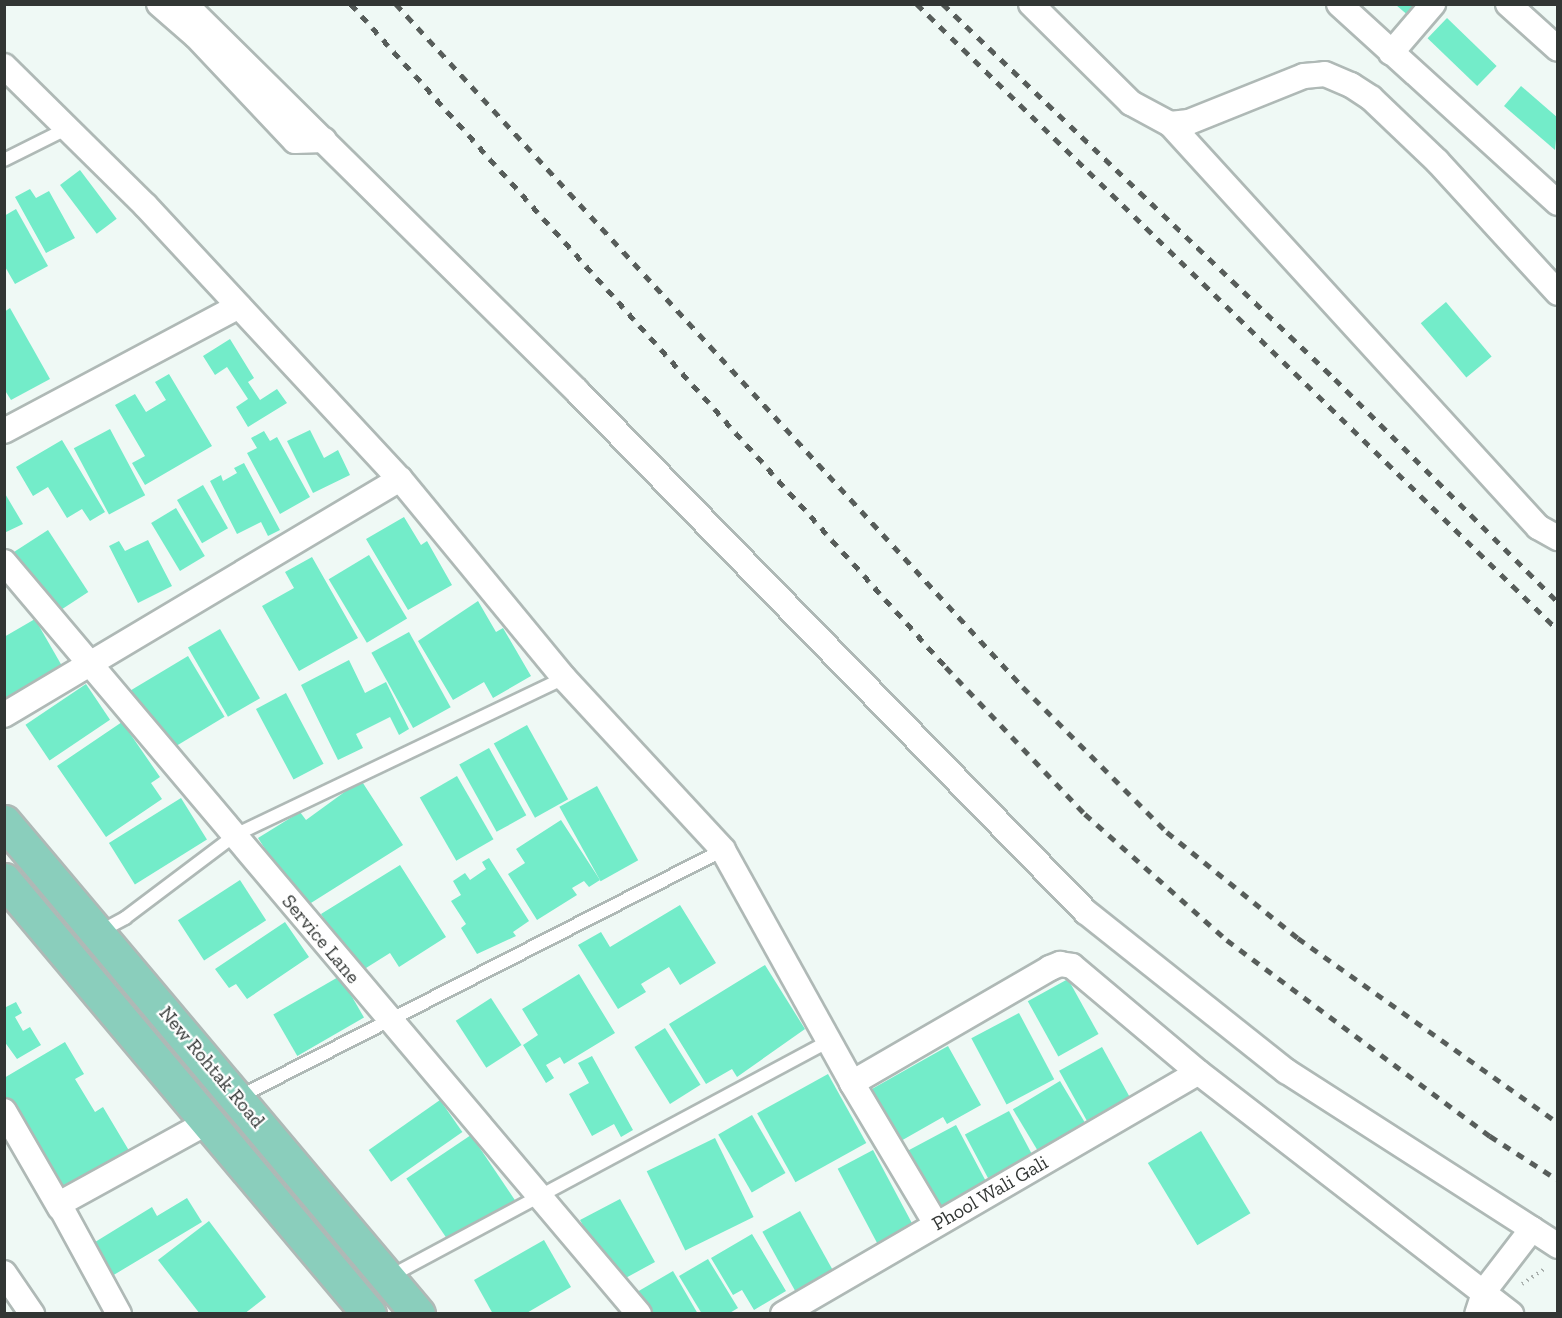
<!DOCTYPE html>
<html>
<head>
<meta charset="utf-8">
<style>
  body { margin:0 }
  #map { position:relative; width:1562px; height:1318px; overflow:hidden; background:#eff9f5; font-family:"Zilla Slab",serif }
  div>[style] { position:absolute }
  .building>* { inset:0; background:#73ecc9; transform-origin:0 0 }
  .path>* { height:4px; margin-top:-2px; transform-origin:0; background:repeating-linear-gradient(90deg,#a9b0ad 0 1.5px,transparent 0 6px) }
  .roads { filter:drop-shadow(2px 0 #afb9b6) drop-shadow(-2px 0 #afb9b6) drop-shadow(0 2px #afb9b6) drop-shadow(0 -2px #afb9b6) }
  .lane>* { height:12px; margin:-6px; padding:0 6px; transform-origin:6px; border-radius:6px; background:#fff }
  .street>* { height:24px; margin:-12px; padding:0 12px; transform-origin:12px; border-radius:12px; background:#fff }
  .primary>* { height:33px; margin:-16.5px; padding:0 16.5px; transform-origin:16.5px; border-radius:16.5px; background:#8acebc }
  .rail>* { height:4.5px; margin-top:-2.25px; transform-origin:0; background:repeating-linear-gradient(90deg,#575d5a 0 8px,transparent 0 16px) }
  span { translate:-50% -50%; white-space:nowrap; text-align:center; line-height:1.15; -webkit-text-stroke:4.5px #fff; paint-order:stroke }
  .street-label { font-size:20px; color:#323634 }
  .frame { position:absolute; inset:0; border:6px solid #323634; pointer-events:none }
</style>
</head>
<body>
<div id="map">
  <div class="building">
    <i style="clip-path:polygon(1396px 5px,1421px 5px,1410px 17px)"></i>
    <i style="left:1447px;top:18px;width:69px;height:28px;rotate:44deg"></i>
    <i style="clip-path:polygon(1521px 86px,1558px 118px,1555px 150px,1504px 106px)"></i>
    <i style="left:80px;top:170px;width:61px;height:25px;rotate:53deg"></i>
    <i style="clip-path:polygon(30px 189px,36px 198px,49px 191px,75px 238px,46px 253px,15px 197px)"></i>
    <i style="clip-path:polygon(16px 209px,48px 266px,15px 284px,4px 265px,4px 216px)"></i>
    <i style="left:1446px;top:302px;width:71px;height:33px;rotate:50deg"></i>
    <i style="clip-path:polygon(10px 308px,50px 379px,11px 400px,4px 389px,4px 312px)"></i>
    <i style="clip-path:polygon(230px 339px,254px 378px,248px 382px,260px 400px,277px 389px,287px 403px,248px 427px,236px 407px,248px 399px,227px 367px,215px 375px,203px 356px)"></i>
    <i style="clip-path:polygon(169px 374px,212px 446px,145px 485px,132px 463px,145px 456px,115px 405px,135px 394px,146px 412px,166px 400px,155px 382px)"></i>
    <i style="left:110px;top:429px;width:75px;height:41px;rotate:62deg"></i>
    <i style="clip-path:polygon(310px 430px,324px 458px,338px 450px,350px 475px,313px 493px,287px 441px)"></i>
    <i style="clip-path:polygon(264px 431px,270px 441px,277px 437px,310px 497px,280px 514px,247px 453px,257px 448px,251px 438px)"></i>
    <i style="clip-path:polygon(62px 440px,105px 512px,90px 521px,82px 509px,67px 518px,48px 487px,33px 496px,16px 467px)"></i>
    <i style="clip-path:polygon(244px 463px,280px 530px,268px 536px,261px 522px,237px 534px,210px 481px,221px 475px,223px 481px,237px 473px,234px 468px)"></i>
    <i style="left:203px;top:485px;width:50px;height:30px;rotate:60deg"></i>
    <i style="clip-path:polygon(4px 492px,23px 524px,4px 533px)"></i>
    <i style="left:176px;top:508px;width:56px;height:29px;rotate:59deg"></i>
    <i style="clip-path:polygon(404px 517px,421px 545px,427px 541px,452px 585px,408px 610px,366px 539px)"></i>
    <i style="left:48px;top:530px;width:74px;height:42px;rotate:57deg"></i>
    <i style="clip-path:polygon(148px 540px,172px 586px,138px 603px,109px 546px,119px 541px,125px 551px)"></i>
    <i style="left:369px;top:555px;width:74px;height:47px;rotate:59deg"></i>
    <i style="clip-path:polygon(312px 557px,358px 638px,299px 671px,262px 606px,294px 588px,285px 572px)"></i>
    <i style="clip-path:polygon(478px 601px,496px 632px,503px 628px,531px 676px,493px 698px,484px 682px,453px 700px,418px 641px)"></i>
    <i style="clip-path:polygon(35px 619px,62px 666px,4px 700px,4px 637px)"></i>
    <i style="left:220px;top:629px;width:80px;height:37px;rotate:60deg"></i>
    <i style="left:409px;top:632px;width:86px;height:43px;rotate:61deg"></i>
    <i style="left:188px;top:656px;width:71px;height:69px;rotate:59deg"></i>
    <i style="clip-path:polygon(349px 660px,365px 693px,386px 682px,409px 729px,399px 735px,390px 717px,356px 734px,363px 748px,338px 760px,301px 685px)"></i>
    <i style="left:86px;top:684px;width:43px;height:73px;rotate:56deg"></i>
    <i style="left:286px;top:693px;width:80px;height:34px;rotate:62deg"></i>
    <i style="clip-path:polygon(122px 722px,160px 777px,151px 783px,162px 799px,106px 837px,57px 766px)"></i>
    <i style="left:527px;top:725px;width:85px;height:38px;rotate:61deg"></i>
    <i style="left:489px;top:748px;width:77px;height:34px;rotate:61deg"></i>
    <i style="left:457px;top:776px;width:73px;height:43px;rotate:60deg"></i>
    <i style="clip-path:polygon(361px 780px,403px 845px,303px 908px,258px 838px,300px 812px,306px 820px)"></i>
    <i style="left:597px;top:786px;width:85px;height:43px;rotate:61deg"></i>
    <i style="left:181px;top:798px;width:49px;height:85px;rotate:58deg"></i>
    <i style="clip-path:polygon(561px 820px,600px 880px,589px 887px,584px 881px,572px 888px,577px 895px,537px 920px,508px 874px,525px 863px,516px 849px)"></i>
    <i style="clip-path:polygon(489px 858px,529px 921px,513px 932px,516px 936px,477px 954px,461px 928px,466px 924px,451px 901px,461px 895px,453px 881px,465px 873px,470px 880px,486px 869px,482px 862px)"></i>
    <i style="clip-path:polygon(400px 865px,446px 937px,399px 967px,390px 953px,358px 973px,321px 914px)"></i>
    <i style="left:240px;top:880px;width:48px;height:74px;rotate:57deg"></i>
    <i style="clip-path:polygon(680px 905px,716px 963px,680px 985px,669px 967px,641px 984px,646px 992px,618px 1009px,578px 945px,601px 932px,610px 947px)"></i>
    <i style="clip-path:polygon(285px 922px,309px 957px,247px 999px,236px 984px,229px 988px,215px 969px)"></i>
    <i style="clip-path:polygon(765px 965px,805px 1029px,737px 1077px,732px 1069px,706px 1084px,669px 1024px)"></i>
    <i style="clip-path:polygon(579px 974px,615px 1033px,564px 1064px,560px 1057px,546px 1065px,554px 1078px,546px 1083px,523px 1045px,538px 1035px,522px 1009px)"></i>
    <i style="left:340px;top:976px;width:48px;height:77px;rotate:60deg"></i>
    <i style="left:1068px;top:979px;width:63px;height:46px;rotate:61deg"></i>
    <i style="left:491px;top:998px;width:56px;height:42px;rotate:57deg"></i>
    <i style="clip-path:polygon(16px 1002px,22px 1013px,15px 1017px,23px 1031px,30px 1027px,41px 1045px,17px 1059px,4px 1041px,4px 1008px)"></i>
    <i style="left:1019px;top:1013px;width:75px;height:54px;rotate:62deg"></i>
    <i style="left:665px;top:1028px;width:67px;height:36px;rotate:58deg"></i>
    <i style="clip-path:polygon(65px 1042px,84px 1074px,75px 1079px,95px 1112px,103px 1107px,131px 1154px,59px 1196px,4px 1105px,4px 1078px)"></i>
    <i style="clip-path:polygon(948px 1046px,981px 1105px,947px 1124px,943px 1117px,892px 1146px,863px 1094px)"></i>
    <i style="left:1102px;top:1047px;width:68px;height:49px;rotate:61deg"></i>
    <i style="clip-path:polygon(592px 1056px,633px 1130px,621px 1137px,614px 1124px,592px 1136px,569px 1094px,589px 1083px,578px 1063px)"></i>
    <i style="left:828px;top:1074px;width:79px;height:81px;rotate:61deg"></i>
    <i style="left:1060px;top:1081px;width:55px;height:55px;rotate:59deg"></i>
    <i style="left:440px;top:1100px;width:39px;height:87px;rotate:55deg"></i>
    <i style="left:1009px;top:1111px;width:58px;height:50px;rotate:62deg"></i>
    <i style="left:752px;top:1115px;width:67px;height:39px;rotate:60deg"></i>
    <i style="left:956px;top:1125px;width:73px;height:60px;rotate:62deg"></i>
    <i style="left:1201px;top:1131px;width:96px;height:62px;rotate:59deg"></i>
    <i style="left:471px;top:1135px;width:82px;height:78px;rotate:56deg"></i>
    <i style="left:715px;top:1138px;width:88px;height:76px;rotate:64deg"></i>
    <i style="left:873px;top:1150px;width:93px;height:40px;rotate:62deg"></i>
    <i style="clip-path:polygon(187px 1198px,202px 1222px,107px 1279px,87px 1247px,152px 1207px,157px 1216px)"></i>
    <i style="clip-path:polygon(620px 1199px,655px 1262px,622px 1280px,609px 1257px,602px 1260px,580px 1220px)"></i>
    <i style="left:800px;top:1211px;width:74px;height:43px;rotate:61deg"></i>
    <i style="clip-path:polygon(209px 1221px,266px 1297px,244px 1314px,200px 1314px,158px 1260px)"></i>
    <i style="clip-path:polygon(752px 1234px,786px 1291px,754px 1310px,742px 1290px,733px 1295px,711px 1258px)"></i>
    <i style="clip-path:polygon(544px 1240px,571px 1287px,525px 1314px,493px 1314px,474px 1280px)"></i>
    <i style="clip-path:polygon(708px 1259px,738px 1308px,728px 1314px,702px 1314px,679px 1276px)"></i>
    <i style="clip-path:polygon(673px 1271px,698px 1314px,649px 1314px,637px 1292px)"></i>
  </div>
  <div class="path">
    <i style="left:1522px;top:1284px;width:29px;rotate:-34deg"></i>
  </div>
  <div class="roads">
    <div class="lane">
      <i style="left:4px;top:160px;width:72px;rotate:-26.6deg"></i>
      <i style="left:99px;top:932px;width:30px;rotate:-28deg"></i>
      <i style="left:125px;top:918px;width:138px;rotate:-37deg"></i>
      <i style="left:235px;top:835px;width:365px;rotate:-25.5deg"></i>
      <i style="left:239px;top:1097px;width:543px;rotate:-27.04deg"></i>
      <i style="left:389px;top:1277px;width:498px;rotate:-28.2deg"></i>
    </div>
    <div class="street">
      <i style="left:159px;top:4px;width:49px;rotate:40.9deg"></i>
      <i style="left:196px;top:36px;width:144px;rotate:46.7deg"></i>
      <i style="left:295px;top:141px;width:29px;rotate:-2deg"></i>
      <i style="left:185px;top:4px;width:551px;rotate:44.63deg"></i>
      <i style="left:577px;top:391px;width:728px;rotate:45.67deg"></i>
      <i style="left:1086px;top:912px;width:256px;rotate:38.5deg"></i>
      <i style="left:1286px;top:1071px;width:292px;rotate:32.7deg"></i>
      <i style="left:1532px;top:1229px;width:77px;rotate:127.6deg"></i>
      <i style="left:1485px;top:1290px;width:25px;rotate:108deg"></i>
      <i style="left:1031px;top:4px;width:141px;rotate:44.7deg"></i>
      <i style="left:1131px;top:103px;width:44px;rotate:28.3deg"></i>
      <i style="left:1170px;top:124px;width:19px;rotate:-6deg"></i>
      <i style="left:1189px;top:122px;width:124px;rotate:-21.8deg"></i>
      <i style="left:1304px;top:76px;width:21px;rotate:-5deg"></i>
      <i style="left:1325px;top:74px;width:28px;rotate:23deg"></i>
      <i style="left:1351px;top:85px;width:24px;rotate:33deg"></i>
      <i style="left:1371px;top:98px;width:91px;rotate:43.7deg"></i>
      <i style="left:1437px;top:161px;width:179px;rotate:47.5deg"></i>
      <i style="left:1339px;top:4px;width:296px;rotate:42.3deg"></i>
      <i style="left:1508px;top:4px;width:67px;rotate:42deg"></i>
      <i style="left:1391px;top:53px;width:65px;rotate:-49.4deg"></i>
      <i style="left:4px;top:66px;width:198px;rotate:44.6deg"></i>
      <i style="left:145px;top:205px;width:374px;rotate:47.1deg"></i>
      <i style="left:400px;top:479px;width:258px;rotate:50.5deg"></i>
      <i style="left:564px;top:678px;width:234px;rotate:47.2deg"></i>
      <i style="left:723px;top:850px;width:266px;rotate:61deg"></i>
      <i style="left:852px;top:1083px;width:229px;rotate:-30.1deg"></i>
      <i style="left:1050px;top:968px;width:11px;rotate:-22deg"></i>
      <i style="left:1060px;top:964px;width:12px;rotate:9deg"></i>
      <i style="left:1072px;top:966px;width:165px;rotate:40.1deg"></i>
      <i style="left:1198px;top:1072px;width:396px;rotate:37.7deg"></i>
      <i style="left:1170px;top:124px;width:546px;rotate:47.6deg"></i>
      <i style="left:1538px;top:527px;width:23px;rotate:29deg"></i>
      <i style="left:4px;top:431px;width:266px;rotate:-28deg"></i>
      <i style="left:4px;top:562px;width:984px;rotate:49.82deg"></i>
      <i style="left:4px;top:715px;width:461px;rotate:-30.8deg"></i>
      <i style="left:852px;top:1083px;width:164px;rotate:59.2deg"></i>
      <i style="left:4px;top:1111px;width:112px;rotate:60deg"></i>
      <i style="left:1532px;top:1229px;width:31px;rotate:33deg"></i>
      <i style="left:4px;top:1273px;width:50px;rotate:55.7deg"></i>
      <i style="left:119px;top:1314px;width:125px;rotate:-118.6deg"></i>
      <i style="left:59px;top:1204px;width:170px;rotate:-28.8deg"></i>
      <i style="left:783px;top:1314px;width:480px;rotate:-30.2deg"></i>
    </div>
    <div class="primary">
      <i style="left:4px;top:822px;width:643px;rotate:49.92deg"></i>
      <i style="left:4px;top:880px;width:567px;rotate:49.94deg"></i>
    </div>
  </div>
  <div class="rail">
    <i style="left:351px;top:4px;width:891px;rotate:48.09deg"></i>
    <i style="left:946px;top:667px;width:202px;rotate:46.6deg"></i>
    <i style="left:1085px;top:814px;width:190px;rotate:41.6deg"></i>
    <i style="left:1227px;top:940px;width:328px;rotate:36.7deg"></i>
    <i style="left:1490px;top:1136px;width:81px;rotate:32.9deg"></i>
    <i style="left:396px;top:4px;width:927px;rotate:47.45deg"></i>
    <i style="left:1023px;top:687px;width:204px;rotate:45.2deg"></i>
    <i style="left:1167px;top:832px;width:169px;rotate:39deg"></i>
    <i style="left:1298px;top:938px;width:319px;rotate:35.4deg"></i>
    <i style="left:917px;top:4px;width:896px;rotate:44.32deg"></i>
    <i style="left:943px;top:4px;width:542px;rotate:43.73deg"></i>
    <i style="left:1335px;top:379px;width:315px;rotate:45deg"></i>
  </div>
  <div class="street-label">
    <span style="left:321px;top:939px;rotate:50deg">Service Lane</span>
    <span style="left:212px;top:1067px;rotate:50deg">New Rohtak Road</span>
    <span style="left:990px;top:1193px;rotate:-30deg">Phool Wali Gali</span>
  </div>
  <div class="frame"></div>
</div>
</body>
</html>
